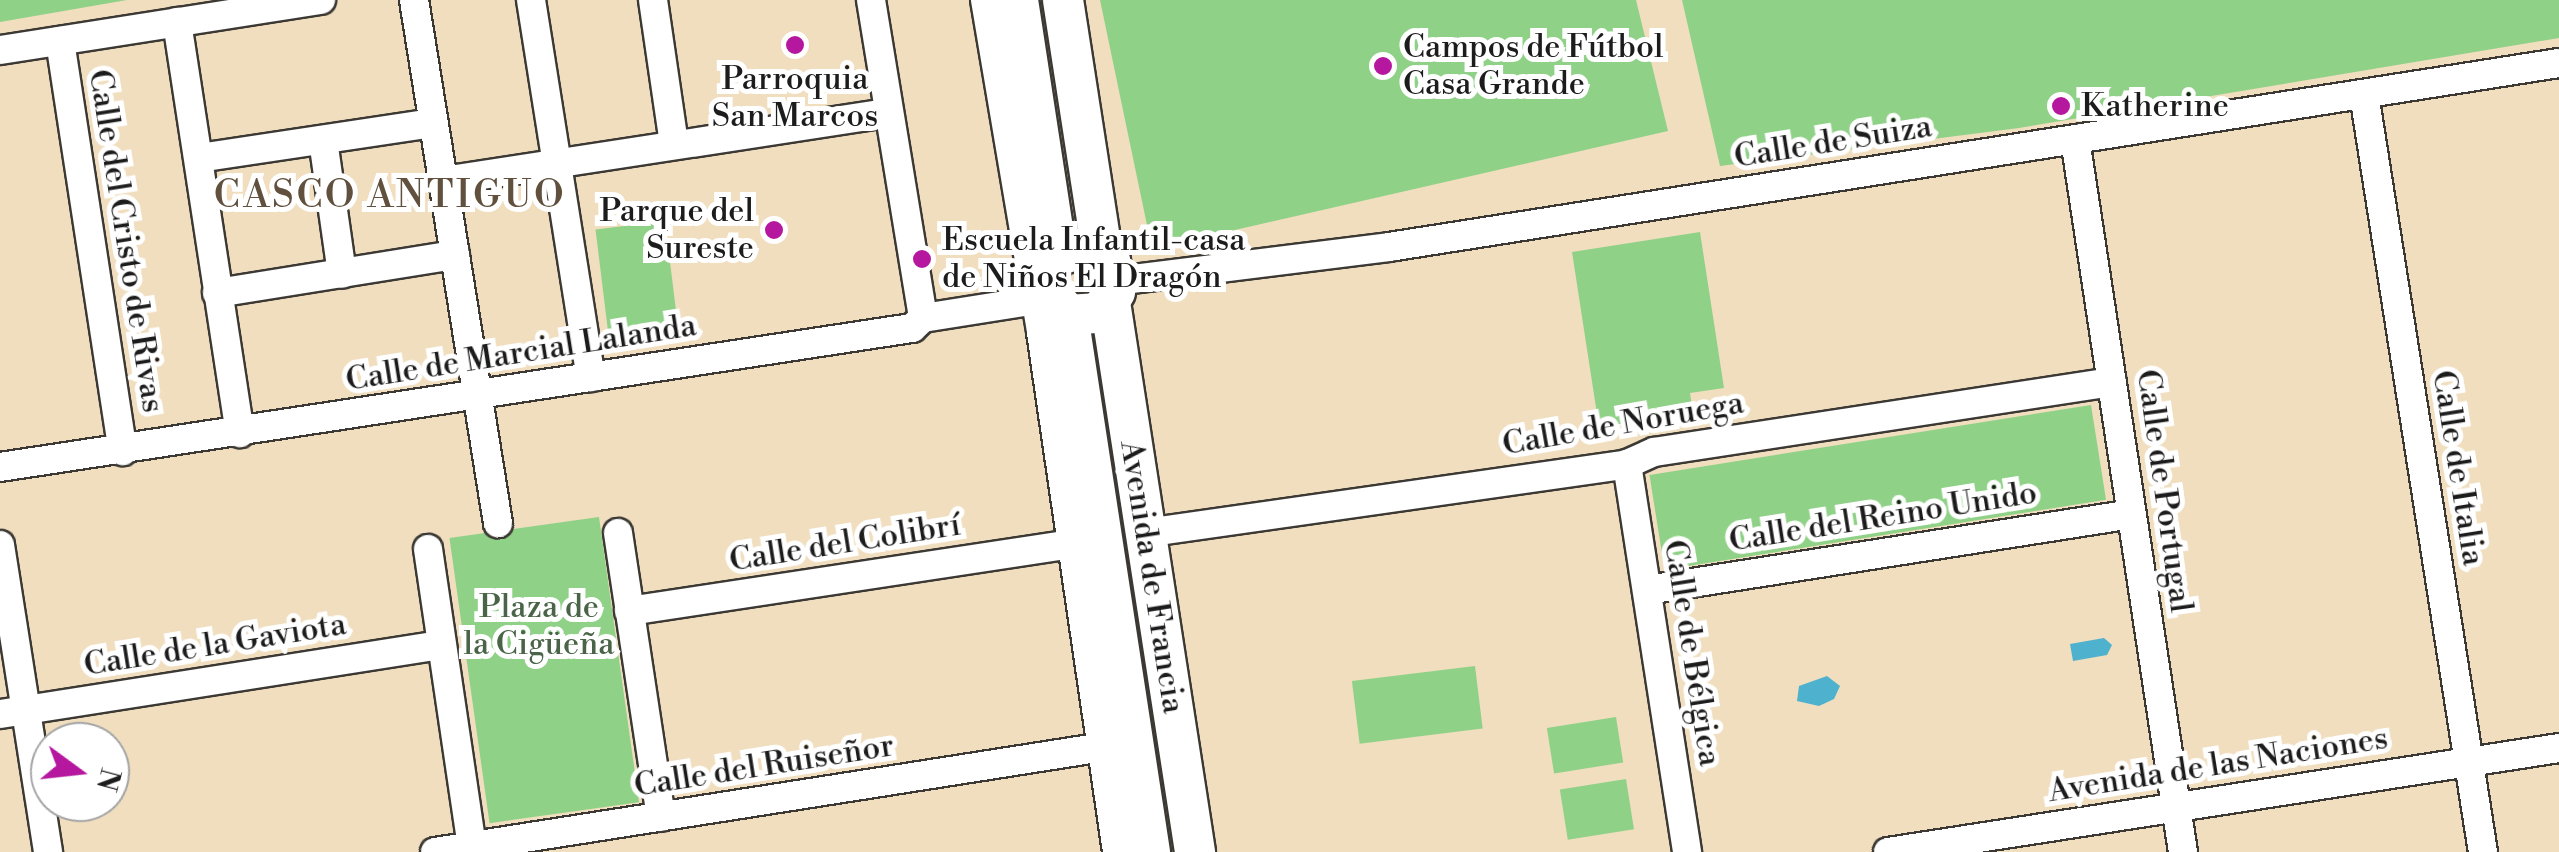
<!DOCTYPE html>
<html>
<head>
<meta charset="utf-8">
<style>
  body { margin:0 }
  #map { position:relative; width:2559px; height:852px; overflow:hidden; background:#f0debf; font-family:"Libre Bodoni",serif }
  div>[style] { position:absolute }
  .green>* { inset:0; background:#90d188; transform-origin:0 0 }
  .water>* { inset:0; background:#4eb1cd }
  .roads { filter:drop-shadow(2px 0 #3c3934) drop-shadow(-2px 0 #3c3934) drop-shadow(0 2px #3c3934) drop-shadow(0 -2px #3c3934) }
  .street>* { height:28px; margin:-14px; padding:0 14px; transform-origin:14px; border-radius:14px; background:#fff }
  .secondary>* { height:40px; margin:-20px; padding:0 20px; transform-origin:20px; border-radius:20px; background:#fff }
  .dots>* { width:28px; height:28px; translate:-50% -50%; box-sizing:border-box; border:5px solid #fff; border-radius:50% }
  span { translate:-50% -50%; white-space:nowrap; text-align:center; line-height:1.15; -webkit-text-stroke:10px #fff; paint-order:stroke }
  .poi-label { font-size:32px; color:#1c1c1c }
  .left { translate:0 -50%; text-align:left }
  .right { translate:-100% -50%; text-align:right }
  .street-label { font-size:32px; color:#1c1c1c }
  .park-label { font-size:32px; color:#4a6447 }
  .quarter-label { font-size:38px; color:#60503d; letter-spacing:2.5px }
  .north { position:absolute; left:30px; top:722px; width:100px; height:100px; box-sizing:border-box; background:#fff; border:2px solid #a4a4a4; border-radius:50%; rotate:105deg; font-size:28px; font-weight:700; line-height:40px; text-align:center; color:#1c1c1c }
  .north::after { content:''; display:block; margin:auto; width:35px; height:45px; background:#b5179e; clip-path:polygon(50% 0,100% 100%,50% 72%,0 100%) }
</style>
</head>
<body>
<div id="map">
  <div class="green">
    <i style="clip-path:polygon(0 0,127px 0,0 22px)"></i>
    <i style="clip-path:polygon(1100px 0,1636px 0,1668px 131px,1152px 249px)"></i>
    <i style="clip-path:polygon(1682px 0,2559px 0,2559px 38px,2019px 128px,1720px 166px)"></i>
    <i style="left:665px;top:221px;width:112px;height:70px;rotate:83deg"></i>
    <i style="clip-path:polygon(1700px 232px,1724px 388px,1690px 393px,1693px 413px,1599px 427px,1572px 252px)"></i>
    <i style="left:2091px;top:405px;width:96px;height:447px;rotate:81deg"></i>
    <i style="left:599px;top:517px;width:288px;height:151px;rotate:82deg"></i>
    <i style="left:1475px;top:666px;width:63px;height:124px;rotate:83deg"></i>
    <i style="left:1616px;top:717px;width:46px;height:70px;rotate:81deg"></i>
    <i style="left:1626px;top:779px;width:51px;height:67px;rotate:81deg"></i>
  </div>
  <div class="water">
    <i style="clip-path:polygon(2104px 638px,2112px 645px,2107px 655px,2073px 661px,2070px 644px)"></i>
    <i style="clip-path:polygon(1827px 676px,1840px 686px,1834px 699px,1819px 706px,1797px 701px,1799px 686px)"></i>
  </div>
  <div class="roads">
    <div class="street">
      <i style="left:414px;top:0;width:530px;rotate:80.88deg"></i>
      <i style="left:531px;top:0;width:382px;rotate:81deg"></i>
      <i style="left:653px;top:0;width:146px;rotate:81.7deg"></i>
      <i style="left:871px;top:0;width:322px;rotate:80.7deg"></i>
      <i style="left:985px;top:0;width:337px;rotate:80.4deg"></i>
      <i style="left:1041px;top:332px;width:526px;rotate:81.68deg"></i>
      <i style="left:177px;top:22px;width:416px;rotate:81.3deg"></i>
      <i style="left:60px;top:41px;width:415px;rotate:81.3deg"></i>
      <i style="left:0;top:50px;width:325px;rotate:-8.9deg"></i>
      <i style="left:2364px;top:94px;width:767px;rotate:81.08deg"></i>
      <i style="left:2075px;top:139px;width:721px;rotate:81.39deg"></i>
      <i style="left:323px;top:140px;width:135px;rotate:81.9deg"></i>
      <i style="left:199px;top:158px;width:237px;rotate:-8.5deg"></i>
      <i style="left:443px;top:181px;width:450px;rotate:-8.7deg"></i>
      <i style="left:1117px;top:281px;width:274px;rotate:-7.1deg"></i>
      <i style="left:1389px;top:247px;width:1184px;rotate:-8.94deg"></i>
      <i style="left:217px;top:293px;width:241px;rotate:-9.1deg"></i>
      <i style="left:1627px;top:464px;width:393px;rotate:81.2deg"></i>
      <i style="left:0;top:467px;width:923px;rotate:-8.67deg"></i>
      <i style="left:912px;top:328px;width:15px;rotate:-42deg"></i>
      <i style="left:923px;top:318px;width:128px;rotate:-9deg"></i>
      <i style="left:618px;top:533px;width:287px;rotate:81.4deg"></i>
      <i style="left:1145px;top:533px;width:487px;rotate:-8.1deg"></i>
      <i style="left:1627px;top:464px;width:30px;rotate:-24deg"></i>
      <i style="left:1654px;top:452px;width:463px;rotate:-8.7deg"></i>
      <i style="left:0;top:545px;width:311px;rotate:81.1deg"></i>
      <i style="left:428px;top:549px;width:300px;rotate:81.6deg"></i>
      <i style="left:1647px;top:590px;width:490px;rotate:-8.9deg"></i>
      <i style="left:629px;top:611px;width:448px;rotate:-8.6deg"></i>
      <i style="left:0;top:714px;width:447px;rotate:-8.9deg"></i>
      <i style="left:435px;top:852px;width:676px;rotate:-8.93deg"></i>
      <i style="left:1888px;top:852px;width:679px;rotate:-8.81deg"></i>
    </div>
    <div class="secondary">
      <i style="left:1018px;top:0;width:246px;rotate:81.3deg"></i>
      <i style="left:1055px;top:243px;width:46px;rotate:101.3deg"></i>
      <i style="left:1046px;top:288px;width:35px;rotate:51deg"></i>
      <i style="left:1068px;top:315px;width:31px;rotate:-4deg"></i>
      <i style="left:1099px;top:313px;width:26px;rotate:-53deg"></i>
      <i style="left:1115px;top:292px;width:31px;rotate:-99deg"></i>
      <i style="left:1110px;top:261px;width:27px;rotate:-149deg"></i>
      <i style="left:1087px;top:247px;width:32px;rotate:164deg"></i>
      <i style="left:1063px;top:0;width:256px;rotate:81.2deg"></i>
      <i style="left:1110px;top:302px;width:557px;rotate:81.21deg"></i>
      <i style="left:1068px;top:315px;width:543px;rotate:81.32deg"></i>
    </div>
  </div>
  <div class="dots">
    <i style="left:795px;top:45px;background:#b5179e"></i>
    <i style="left:1383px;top:66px;background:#b5179e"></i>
    <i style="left:2061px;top:106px;background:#b5179e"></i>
    <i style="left:774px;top:230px;background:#b5179e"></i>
    <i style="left:922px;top:259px;background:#b5179e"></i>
  </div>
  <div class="poi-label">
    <span class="left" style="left:1403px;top:66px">Campos de Fútbol<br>Casa Grande</span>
    <span style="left:795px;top:98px">Parroquia<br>San Marcos</span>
    <span class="left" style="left:2081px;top:106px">Katherine</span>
    <span class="right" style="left:754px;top:230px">Parque del<br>Sureste</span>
    <span class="left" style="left:942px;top:259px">Escuela Infantil-casa<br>de Niños El Dragón</span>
  </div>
  <div class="street-label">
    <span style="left:1833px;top:142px;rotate:-9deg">Calle de Suiza</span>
    <span style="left:126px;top:241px;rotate:81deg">Calle del Cristo de Rivas</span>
    <span style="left:521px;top:353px;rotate:-9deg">Calle de Marcial Lalanda</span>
    <span style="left:1623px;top:424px;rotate:-10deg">Calle de Noruega</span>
    <span style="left:2458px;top:468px;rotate:81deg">Calle de Italia</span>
    <span style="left:2164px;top:491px;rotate:82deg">Calle de Portugal</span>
    <span style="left:1883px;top:517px;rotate:-9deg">Calle del Reino Unido</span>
    <span style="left:845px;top:543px;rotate:-9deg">Calle del Colibrí</span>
    <span style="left:1152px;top:577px;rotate:81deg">Avenida de Francia</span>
    <span style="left:215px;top:645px;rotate:-9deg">Calle de la Gaviota</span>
    <span style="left:1692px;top:653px;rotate:81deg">Calle de Bélgica</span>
    <span style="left:2218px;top:765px;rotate:-9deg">Avenida de las Naciones</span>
    <span style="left:764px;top:766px;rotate:-9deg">Calle del Ruiseñor</span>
  </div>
  <div class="park-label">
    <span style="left:539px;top:626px">Plaza de<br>la Cigüeña</span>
  </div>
  <div class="quarter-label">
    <span style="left:390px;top:196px">CASCO ANTIGUO</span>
  </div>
  <div class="north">N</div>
</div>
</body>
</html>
